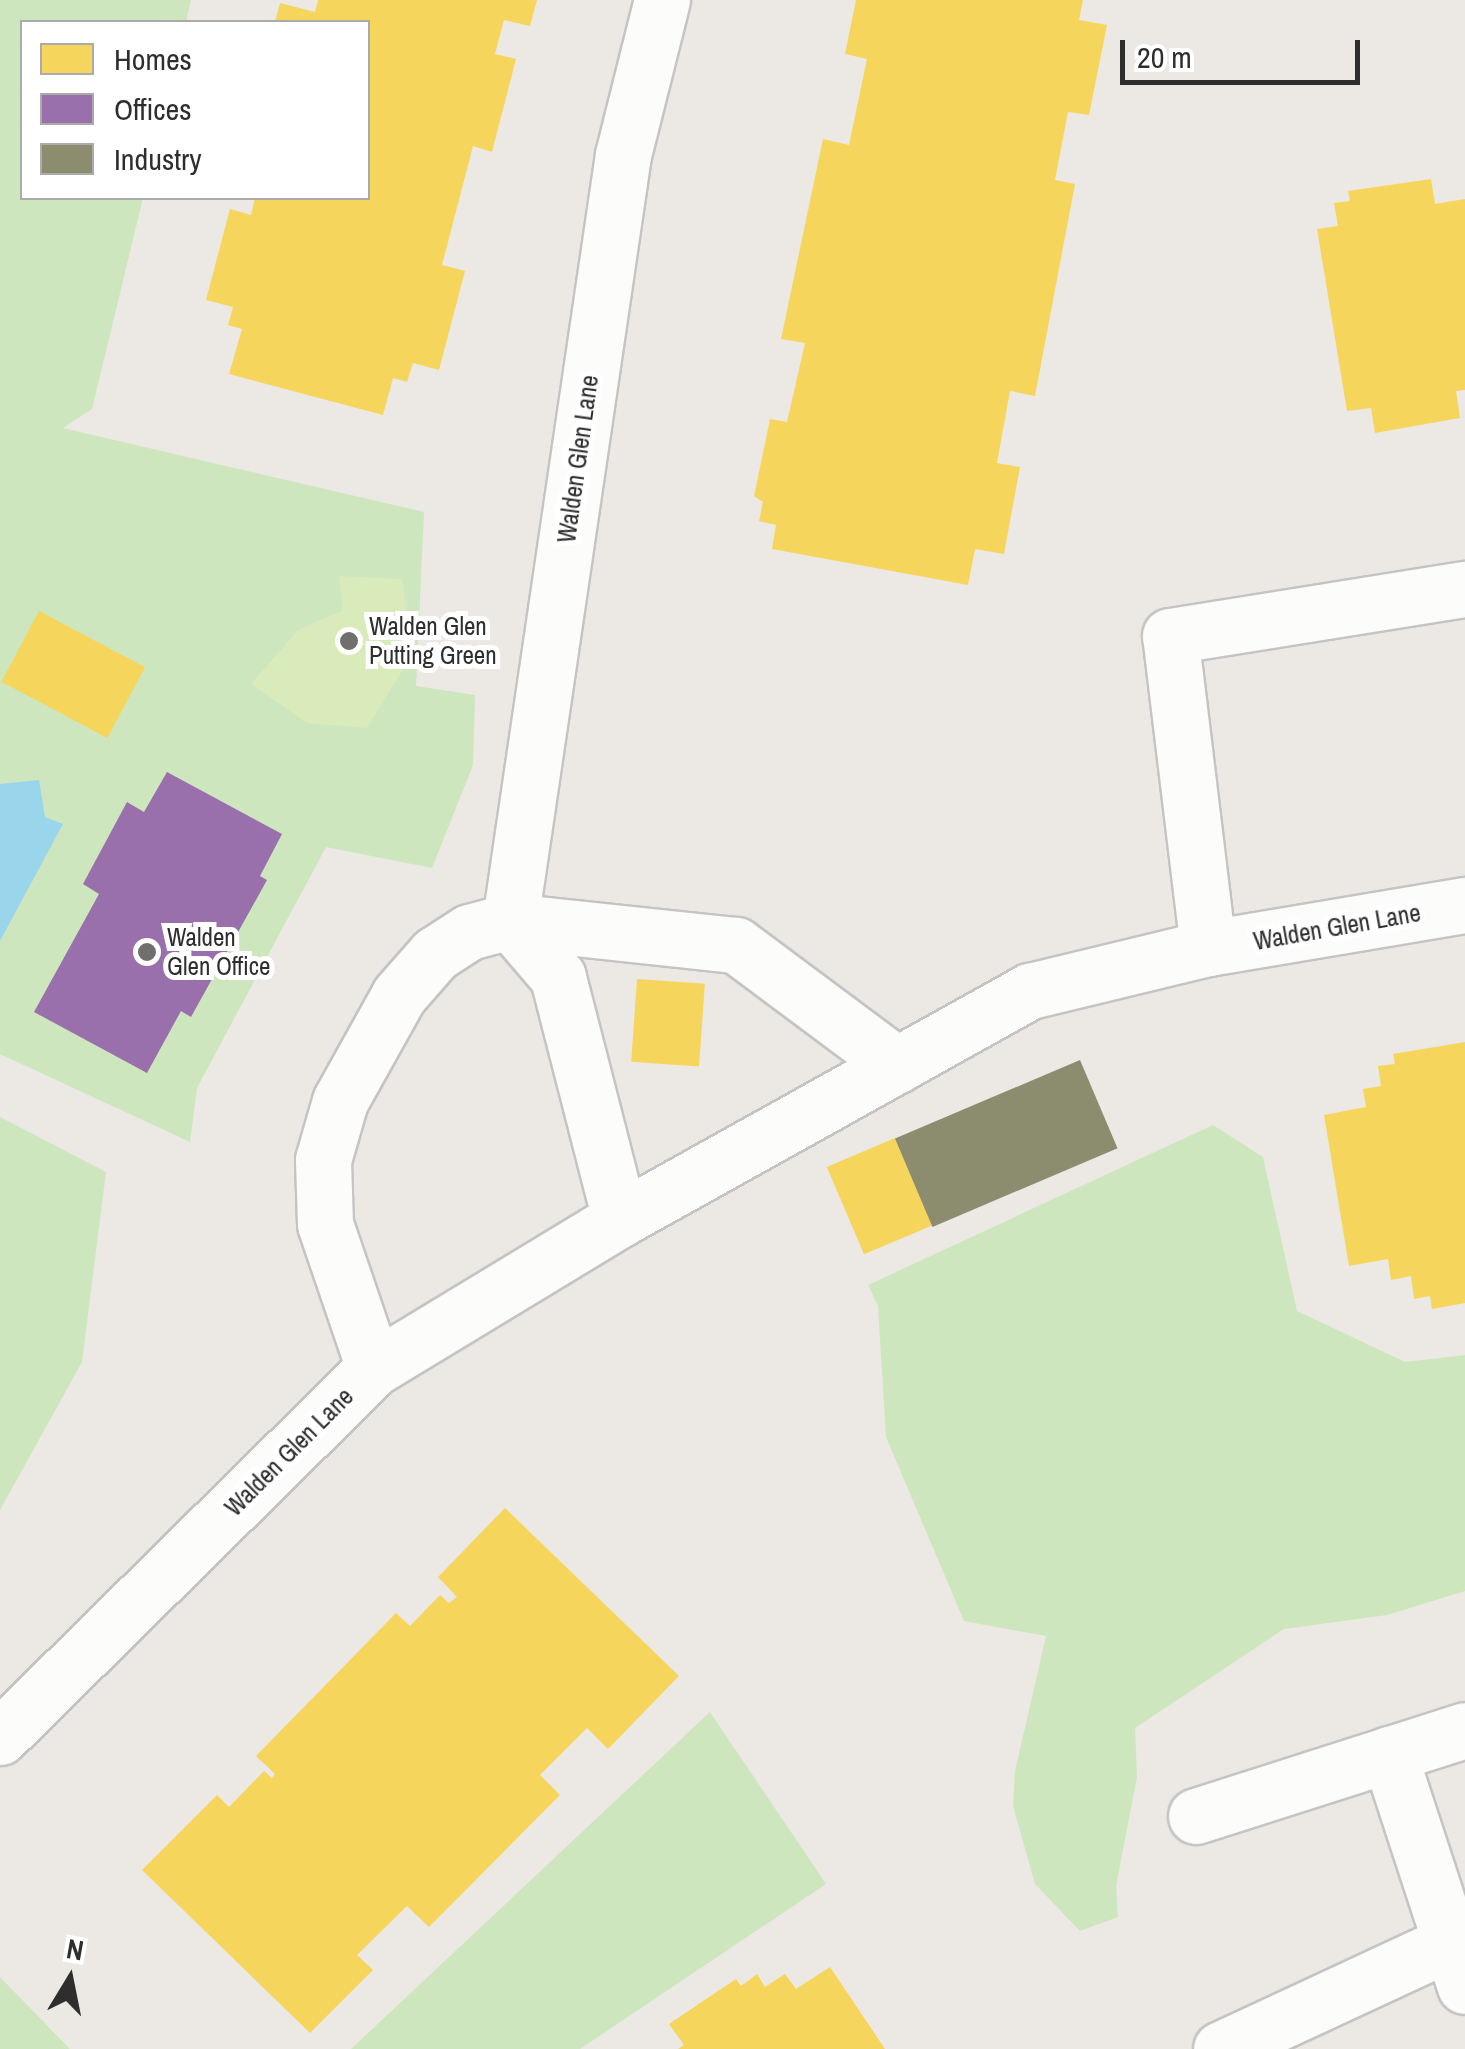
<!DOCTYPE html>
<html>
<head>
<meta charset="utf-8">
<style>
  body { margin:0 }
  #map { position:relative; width:1465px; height:2049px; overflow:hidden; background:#ece8e4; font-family:"Archivo Narrow",sans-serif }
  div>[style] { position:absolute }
  .green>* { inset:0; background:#cee6be }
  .pitch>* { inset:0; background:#d9eabb }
  .water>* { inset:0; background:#99d6ec }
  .homes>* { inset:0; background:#f6d55c; transform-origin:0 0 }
  .offices>* { inset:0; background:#9970ab }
  .industry>* { inset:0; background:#8c8c6e; transform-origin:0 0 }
  .roads { filter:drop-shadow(2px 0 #c5c4c5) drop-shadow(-2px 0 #c5c4c5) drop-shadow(0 2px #c5c4c5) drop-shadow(0 -2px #c5c4c5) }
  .minor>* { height:55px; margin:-27.5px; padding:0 27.5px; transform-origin:27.5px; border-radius:27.5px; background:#fcfcfb }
  .dots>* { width:28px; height:28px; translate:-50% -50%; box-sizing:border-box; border:5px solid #fff; border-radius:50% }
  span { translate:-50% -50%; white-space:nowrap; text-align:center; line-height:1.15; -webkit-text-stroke:10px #fff; paint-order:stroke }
  .street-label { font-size:25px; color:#2e2e2e }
  .poi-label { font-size:25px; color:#2e2e2e }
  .left { translate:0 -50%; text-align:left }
  .legend { position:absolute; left:20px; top:20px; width:350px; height:180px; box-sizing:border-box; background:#fff; border:2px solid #ababab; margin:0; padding:12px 18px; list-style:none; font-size:30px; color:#2e2e2e }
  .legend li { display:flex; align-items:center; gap:20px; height:50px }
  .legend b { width:50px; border:2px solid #ababab }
  .north { position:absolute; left:20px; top:1929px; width:100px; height:100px; -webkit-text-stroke:8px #fff; paint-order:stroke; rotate:10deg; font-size:28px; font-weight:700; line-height:40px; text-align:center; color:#2e2e2e }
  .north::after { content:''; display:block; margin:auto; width:35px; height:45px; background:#2e2e2e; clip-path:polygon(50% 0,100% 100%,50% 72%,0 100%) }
  .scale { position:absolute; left:1120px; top:40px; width:240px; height:45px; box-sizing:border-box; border:5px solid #2e2e2e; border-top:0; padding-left:12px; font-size:30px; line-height:35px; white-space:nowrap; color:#2e2e2e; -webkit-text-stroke:8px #fff; paint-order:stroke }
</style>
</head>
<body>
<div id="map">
  <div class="green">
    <i style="clip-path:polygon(0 0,191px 0,186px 22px,22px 22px,22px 198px,143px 198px,92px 409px,63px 428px,424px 512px,416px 686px,475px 695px,473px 765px,432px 868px,326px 847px,197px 1088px,190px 1142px,0 1054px)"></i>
    <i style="clip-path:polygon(0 1117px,106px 1172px,82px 1362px,0 1510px)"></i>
    <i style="clip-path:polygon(1213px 1125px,1263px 1157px,1297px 1311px,1405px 1362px,1465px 1355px,1465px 1591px,1387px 1615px,1284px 1629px,1135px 1728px,1137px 1777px,1116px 1886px,1118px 1917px,1080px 1931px,1035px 1884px,1013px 1806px,1015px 1771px,1046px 1636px,964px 1621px,886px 1437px,878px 1306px,868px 1285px)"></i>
    <i style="clip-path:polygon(710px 1712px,826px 1884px,580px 2049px,351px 2049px)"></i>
    <i style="clip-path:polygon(0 1977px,70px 2049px,0 2049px)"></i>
  </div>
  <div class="pitch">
    <i style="clip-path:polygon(339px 576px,402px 579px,413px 653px,367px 728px,307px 723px,251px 684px,298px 630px,343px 610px)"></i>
  </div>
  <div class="water">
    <i style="clip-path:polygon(39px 780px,45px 817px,63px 824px,0 941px,0 784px)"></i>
  </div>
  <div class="homes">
    <i style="clip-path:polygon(318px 0,537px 0,530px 26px,504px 20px,495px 54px,516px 59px,492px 152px,473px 146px,442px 265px,465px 271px,439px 370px,413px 363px,407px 382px,393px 378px,383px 415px,229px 374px,242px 329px,228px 325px,233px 307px,206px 300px,230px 209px,251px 215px,255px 198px,368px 198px,368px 22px,275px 22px,280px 3px,315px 12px)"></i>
    <i style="clip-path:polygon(856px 0,1083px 0,1079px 20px,1107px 25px,1089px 115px,1068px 112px,1055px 180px,1075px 184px,1035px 396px,1010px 391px,997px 463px,1020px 467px,1004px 554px,975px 549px,968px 585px,772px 549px,776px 525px,759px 521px,763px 502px,754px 496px,770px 419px,787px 422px,805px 343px,781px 339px,823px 139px,849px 145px,867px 59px,845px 54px)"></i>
    <i style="clip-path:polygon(1431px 179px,1435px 204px,1465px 199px,1465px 390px,1456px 391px,1460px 418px,1375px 433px,1371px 408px,1347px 411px,1317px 229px,1338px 226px,1334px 203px,1350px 201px,1348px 191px)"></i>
    <i style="left:39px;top:611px;width:120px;height:80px;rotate:28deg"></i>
    <i style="left:637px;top:979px;width:68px;height:83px;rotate:4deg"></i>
    <i style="clip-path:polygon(1465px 1042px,1465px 1303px,1432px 1309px,1430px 1296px,1414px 1299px,1411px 1276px,1391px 1280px,1388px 1259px,1349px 1266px,1324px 1115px,1366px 1107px,1363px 1089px,1381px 1086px,1378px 1066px,1395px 1064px,1393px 1054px)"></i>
    <i style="left:895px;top:1138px;width:95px;height:74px;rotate:67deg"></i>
    <i style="clip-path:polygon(505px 1508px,679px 1676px,608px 1749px,587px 1728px,540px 1775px,560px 1795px,429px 1927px,407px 1906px,357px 1955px,373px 1970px,310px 2033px,142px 1870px,217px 1795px,229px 1807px,264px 1771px,272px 1778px,275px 1774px,256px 1756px,396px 1613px,410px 1626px,440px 1595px,449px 1603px,457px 1597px,438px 1577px)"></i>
    <i style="clip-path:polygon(830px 1967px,885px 2049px,678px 2049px,684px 2045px,669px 2024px,736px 1979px,741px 1986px,757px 1974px,765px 1987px,785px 1974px,796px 1989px)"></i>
  </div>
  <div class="offices">
    <i style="clip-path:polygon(167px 772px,282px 834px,260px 876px,267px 880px,191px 1017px,181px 1011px,147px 1073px,34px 1012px,99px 894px,83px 884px,127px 802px,144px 812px)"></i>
  </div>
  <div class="industry">
    <i style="left:1080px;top:1060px;width:96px;height:201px;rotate:67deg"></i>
  </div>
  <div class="roads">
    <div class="minor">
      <i style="left:1208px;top:948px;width:314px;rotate:-96.9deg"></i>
      <i style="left:1170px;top:636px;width:299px;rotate:-9.1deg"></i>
      <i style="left:620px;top:1219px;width:469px;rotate:-29.1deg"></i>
      <i style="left:1030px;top:991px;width:183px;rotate:-13.6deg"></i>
      <i style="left:1208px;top:948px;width:261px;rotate:-9.5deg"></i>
      <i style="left:374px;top:1368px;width:152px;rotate:-108.8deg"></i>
      <i style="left:325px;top:1224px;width:64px;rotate:-91.8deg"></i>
      <i style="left:323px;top:1160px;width:61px;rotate:-73.9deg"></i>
      <i style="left:340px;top:1101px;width:121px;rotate:-60.9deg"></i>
      <i style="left:399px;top:995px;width:55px;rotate:-48.7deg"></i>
      <i style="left:435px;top:954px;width:40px;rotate:-32.9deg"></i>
      <i style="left:469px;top:932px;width:42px;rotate:-15deg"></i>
      <i style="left:510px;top:921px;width:227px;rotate:6.1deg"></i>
      <i style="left:736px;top:945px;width:201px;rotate:36.7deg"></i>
      <i style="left:0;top:1737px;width:525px;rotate:-44.61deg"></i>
      <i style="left:374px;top:1368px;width:288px;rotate:-31.2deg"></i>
      <i style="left:620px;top:1219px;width:250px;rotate:-104.4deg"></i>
      <i style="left:558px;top:977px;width:74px;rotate:-130.6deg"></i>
      <i style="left:510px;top:921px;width:774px;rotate:-81.61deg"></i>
      <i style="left:623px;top:155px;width:160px;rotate:-75.9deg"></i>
      <i style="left:1389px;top:1754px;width:244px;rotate:71.9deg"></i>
      <i style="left:1196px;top:1816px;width:282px;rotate:-17.7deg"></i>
      <i style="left:1221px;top:2049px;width:254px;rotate:-24.9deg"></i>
    </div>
  </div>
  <div class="dots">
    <i style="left:349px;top:641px;background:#706f6e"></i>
    <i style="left:147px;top:952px;background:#706f6e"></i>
  </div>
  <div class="street-label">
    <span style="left:578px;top:459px;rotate:-82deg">Walden Glen Lane</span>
    <span style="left:1337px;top:927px;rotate:-10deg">Walden Glen Lane</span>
    <span style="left:289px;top:1452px;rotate:-45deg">Walden Glen Lane</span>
  </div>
  <div class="poi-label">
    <span class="left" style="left:369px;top:641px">Walden Glen<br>Putting Green</span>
    <span class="left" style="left:167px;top:952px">Walden<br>Glen Office</span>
  </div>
  <ul class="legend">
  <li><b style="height:28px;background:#f6d55c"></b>Homes</li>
  <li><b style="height:28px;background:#9970ab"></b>Offices</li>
  <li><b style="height:28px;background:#8c8c6e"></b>Industry</li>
  </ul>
  <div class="north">N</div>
  <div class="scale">20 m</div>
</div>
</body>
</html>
